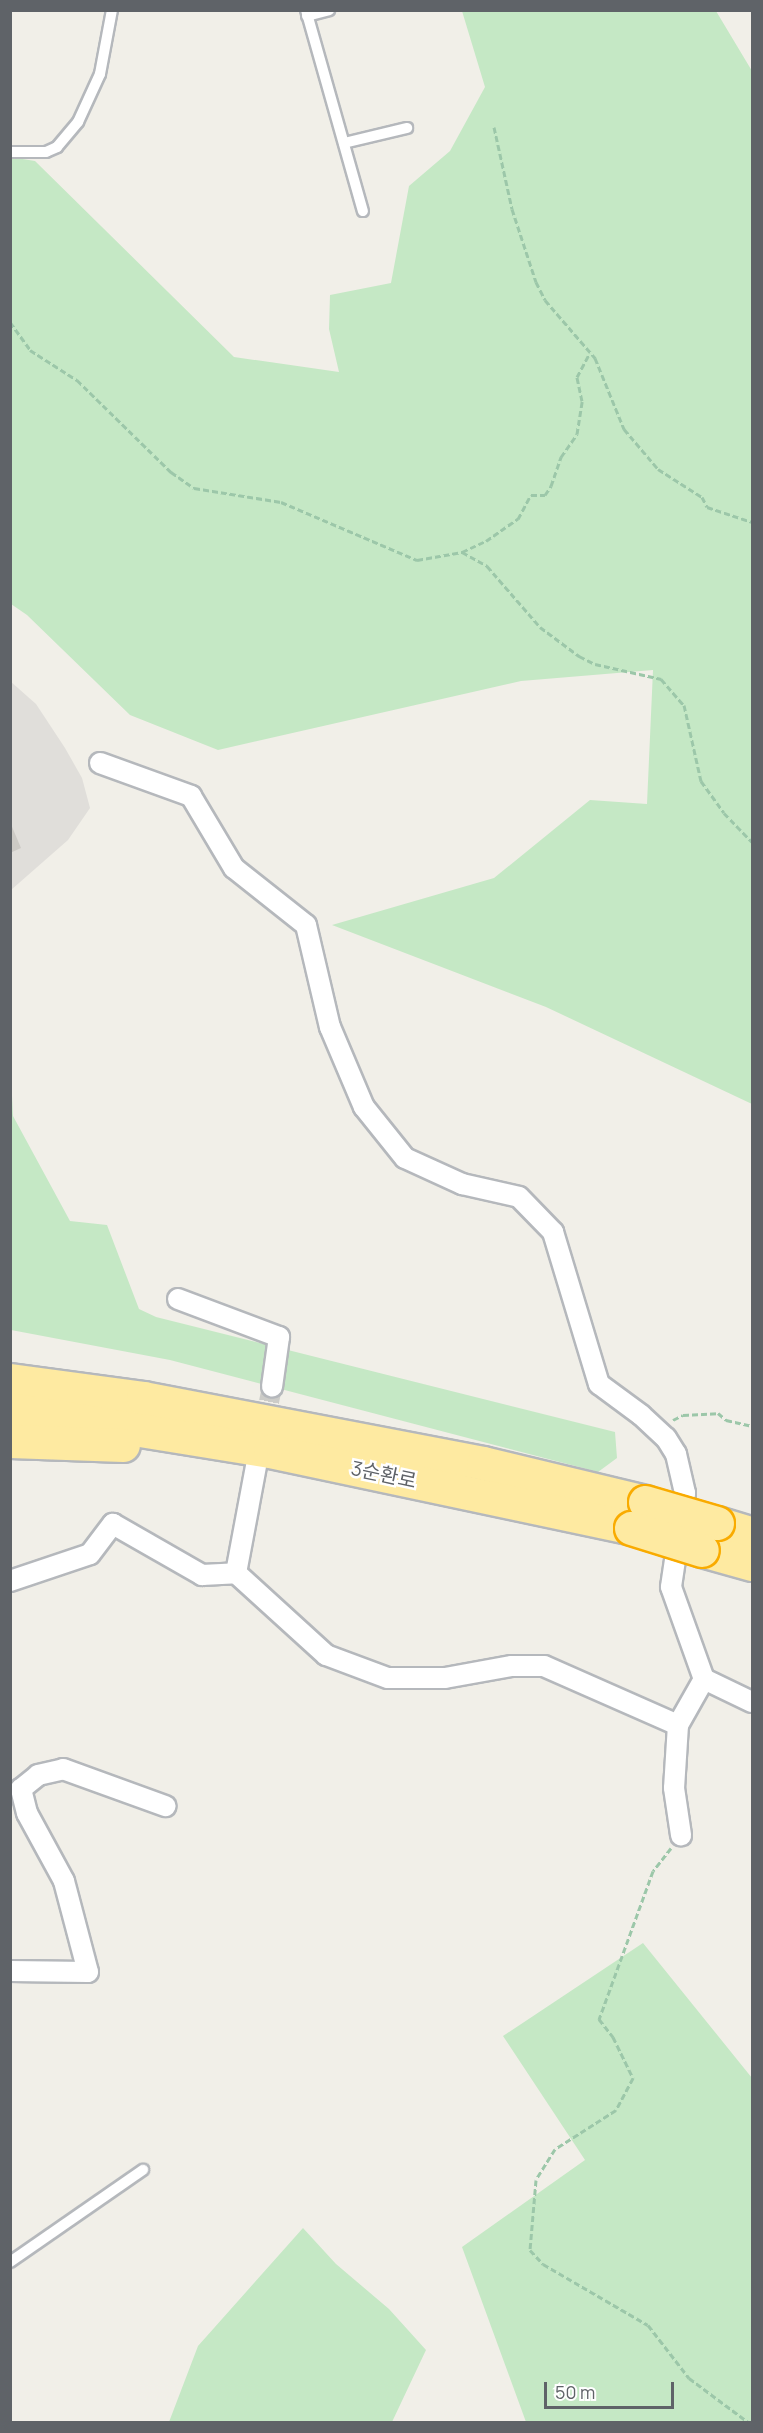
<!DOCTYPE html>
<html>
<head>
<meta charset="utf-8">
<style>
  body { margin:0 }
  #map { position:relative; width:763px; height:2433px; overflow:hidden; background:#f1efe8; font-family:Manrope,"Noto Sans KR",sans-serif }
  div>[style] { position:absolute }
  .industrial>* { inset:0; background:#e0deda }
  .green>* { inset:0; background:#c5e8c5 }
  .building>* { inset:0; background:#cccac5 }
  .minor-tunnel>* { height:20px; margin-top:-10px; transform-origin:0; background:repeating-linear-gradient(90deg,#ccccc8 0 20px,transparent 0 30px) }
  .path>* { height:3px; margin-top:-1.5px; transform-origin:0; background:repeating-linear-gradient(90deg,#9cc7a9 0 6px,transparent 0 9px) }
  .roads { filter:drop-shadow(2px 0 #b5b8bc) drop-shadow(-2px 0 #b5b8bc) drop-shadow(0 2px #b5b8bc) drop-shadow(0 -2px #b5b8bc) }
  .service>* { height:10px; margin:-5px; padding:0 5px; transform-origin:5px; border-radius:5px; background:#fff }
  .minor>* { height:20px; margin:-10px; padding:0 10px; transform-origin:10px; border-radius:10px; background:#fff }
  .trunk>* { height:33px; margin:-16.5px; padding:0 16.5px; transform-origin:16.5px; border-radius:16.5px; background:#feeaa1 }
  .bridges { filter:drop-shadow(2px 0 #f9ab00) drop-shadow(-2px 0 #f9ab00) drop-shadow(0 2px #f9ab00) drop-shadow(0 -2px #f9ab00) }
  .trunk-bridge>* { height:33px; margin:-16.5px; padding:0 16.5px; transform-origin:16.5px; border-radius:16.5px; background:#feeaa1 }
  span { translate:-50% -50%; white-space:nowrap; text-align:center; line-height:1.15; -webkit-text-stroke:5px #fff; paint-order:stroke }
  .street-label { font-size:20px; color:#5f6368 }
  .frame { position:absolute; inset:0; border:12px solid #5f6368; pointer-events:none }
  .scale { position:absolute; left:544px; top:2382px; width:130px; height:27px; box-sizing:border-box; border:3px solid #5f6368; border-top:0; padding-left:8px; font-size:18px; line-height:21px; white-space:nowrap; color:#5f6368; -webkit-text-stroke:4px #fff; paint-order:stroke }
</style>
</head>
<body>
<div id="map">
  <div class="industrial">
    <i style="clip-path:polygon(10px 681px,36px 704px,65px 748px,82px 778px,90px 808px,68px 840px,11px 890px)"></i>
  </div>
  <div class="green">
    <i style="clip-path:polygon(462px 11px,716px 11px,752px 71px,752px 1104px,546px 1007px,332px 925px,494px 878px,590px 800px,647px 804px,653px 670px,521px 681px,218px 750px,130px 715px,27px 615px,11px 604px,10px 157px,35px 161px,234px 357px,339px 372px,329px 329px,330px 295px,391px 283px,409px 186px,450px 151px,485px 87px)"></i>
    <i style="clip-path:polygon(10px 1055px,13px 1116px,70px 1221px,107px 1225px,139px 1309px,156px 1317px,615px 1432px,617px 1458px,598px 1472px,170px 1360px,11px 1330px)"></i>
    <i style="clip-path:polygon(643px 1943px,752px 2078px,752px 2422px,526px 2422px,462px 2247px,585px 2160px,503px 2036px)"></i>
    <i style="clip-path:polygon(303px 2228px,336px 2264px,389px 2309px,426px 2350px,392px 2422px,169px 2422px,198px 2346px)"></i>
  </div>
  <div class="building">
    <i style="clip-path:polygon(10px 822px,21px 848px,10px 853px)"></i>
  </div>
  <div class="minor-tunnel">
    <i style="left:263px;top:1431px;width:45px;rotate:-78.4deg"></i>
  </div>
  <div class="path">
    <i style="left:494px;top:127px;width:84px;rotate:77.6deg"></i>
    <i style="left:512px;top:209px;width:77px;rotate:71.8deg"></i>
    <i style="left:536px;top:282px;width:20px;rotate:63deg"></i>
    <i style="left:545px;top:300px;width:77px;rotate:49.2deg"></i>
    <i style="left:595px;top:358px;width:77px;rotate:67.8deg"></i>
    <i style="left:624px;top:429px;width:52px;rotate:49.6deg"></i>
    <i style="left:658px;top:469px;width:52px;rotate:32.5deg"></i>
    <i style="left:702px;top:497px;width:11px;rotate:63deg"></i>
    <i style="left:707px;top:507px;width:47px;rotate:18.4deg"></i>
    <i style="left:10px;top:322px;width:34px;rotate:54deg"></i>
    <i style="left:30px;top:350px;width:56px;rotate:32.6deg"></i>
    <i style="left:77px;top:380px;width:132px;rotate:44.4deg"></i>
    <i style="left:171px;top:472px;width:28px;rotate:35deg"></i>
    <i style="left:194px;top:488px;width:88px;rotate:9.1deg"></i>
    <i style="left:281px;top:502px;width:148px;rotate:23.1deg"></i>
    <i style="left:417px;top:560px;width:46px;rotate:-10.1deg"></i>
    <i style="left:462px;top:552px;width:29px;rotate:29deg"></i>
    <i style="left:487px;top:566px;width:81px;rotate:49deg"></i>
    <i style="left:540px;top:627px;width:49px;rotate:36.6deg"></i>
    <i style="left:579px;top:656px;width:18px;rotate:27deg"></i>
    <i style="left:595px;top:664px;width:68px;rotate:12.8deg"></i>
    <i style="left:661px;top:679px;width:35px;rotate:49deg"></i>
    <i style="left:684px;top:705px;width:78px;rotate:77.4deg"></i>
    <i style="left:701px;top:781px;width:39px;rotate:54deg"></i>
    <i style="left:724px;top:813px;width:40px;rotate:46deg"></i>
    <i style="left:462px;top:552px;width:26px;rotate:-25deg"></i>
    <i style="left:486px;top:541px;width:39px;rotate:-35deg"></i>
    <i style="left:518px;top:519px;width:27px;rotate:-62deg"></i>
    <i style="left:531px;top:495px;width:14px"></i>
    <i style="left:545px;top:495px;width:11px;rotate:-56deg"></i>
    <i style="left:551px;top:486px;width:31px;rotate:-71deg"></i>
    <i style="left:561px;top:457px;width:28px;rotate:-55deg"></i>
    <i style="left:577px;top:434px;width:33px;rotate:-81deg"></i>
    <i style="left:582px;top:401px;width:25px;rotate:-102deg"></i>
    <i style="left:577px;top:377px;width:27px;rotate:-62deg"></i>
    <i style="left:673px;top:1420px;width:11px;rotate:-27deg"></i>
    <i style="left:683px;top:1415px;width:35px;rotate:-3deg"></i>
    <i style="left:718px;top:1413px;width:11px;rotate:41deg"></i>
    <i style="left:726px;top:1420px;width:27px;rotate:13deg"></i>
    <i style="left:671px;top:1848px;width:29px;rotate:128deg"></i>
    <i style="left:653px;top:1871px;width:158px;rotate:110deg"></i>
    <i style="left:599px;top:2019px;width:23px;rotate:52deg"></i>
    <i style="left:613px;top:2037px;width:46px;rotate:64deg"></i>
    <i style="left:633px;top:2078px;width:36px;rotate:118deg"></i>
    <i style="left:616px;top:2110px;width:72px;rotate:147.4deg"></i>
    <i style="left:555px;top:2149px;width:36px;rotate:122deg"></i>
    <i style="left:536px;top:2180px;width:70px;rotate:94.9deg"></i>
    <i style="left:530px;top:2250px;width:19px;rotate:47deg"></i>
    <i style="left:543px;top:2264px;width:121px;rotate:30.2deg"></i>
    <i style="left:648px;top:2325px;width:67px;rotate:52.3deg"></i>
    <i style="left:689px;top:2378px;width:74px;rotate:36.7deg"></i>
  </div>
  <div class="roads">
    <div class="service">
      <i style="left:306px;top:10px;width:209px;rotate:74.2deg"></i>
      <i style="left:307px;top:16px;width:23px;rotate:-15deg"></i>
      <i style="left:344px;top:143px;width:65px;rotate:-13.4deg"></i>
      <i style="left:10px;top:152px;width:36px"></i>
      <i style="left:46px;top:152px;width:12px;rotate:-24deg"></i>
      <i style="left:57px;top:147px;width:33px;rotate:-50deg"></i>
      <i style="left:78px;top:122px;width:53px;rotate:-65.4deg"></i>
      <i style="left:100px;top:74px;width:65px;rotate:-79.4deg"></i>
      <i style="left:10px;top:2262px;width:162px;rotate:-34.7deg"></i>
    </div>
    <div class="minor">
      <i style="left:100px;top:763px;width:97px;rotate:19.9deg"></i>
      <i style="left:191px;top:796px;width:84px;rotate:59.2deg"></i>
      <i style="left:234px;top:868px;width:92px;rotate:38.4deg"></i>
      <i style="left:306px;top:925px;width:105px;rotate:76.8deg"></i>
      <i style="left:330px;top:1027px;width:87px;rotate:67deg"></i>
      <i style="left:364px;top:1107px;width:65px;rotate:51.2deg"></i>
      <i style="left:405px;top:1158px;width:63px;rotate:24.5deg"></i>
      <i style="left:462px;top:1184px;width:58px;rotate:12.8deg"></i>
      <i style="left:519px;top:1197px;width:49px;rotate:45.8deg"></i>
      <i style="left:553px;top:1232px;width:159px;rotate:73.2deg"></i>
      <i style="left:599px;top:1384px;width:52px;rotate:36.4deg"></i>
      <i style="left:641px;top:1415px;width:34px;rotate:43deg"></i>
      <i style="left:666px;top:1438px;width:19px;rotate:58deg"></i>
      <i style="left:676px;top:1454px;width:40px;rotate:77deg"></i>
      <i style="left:685px;top:1493px;width:95px;rotate:98.5deg"></i>
      <i style="left:671px;top:1587px;width:98px;rotate:70.3deg"></i>
      <i style="left:704px;top:1679px;width:53px;rotate:25.6deg"></i>
      <i style="left:178px;top:1299px;width:108px;rotate:20.6deg"></i>
      <i style="left:279px;top:1337px;width:50px;rotate:98deg"></i>
      <i style="left:236px;top:1573px;width:114px;rotate:-79.4deg"></i>
      <i style="left:10px;top:1581px;width:84px;rotate:-18.6deg"></i>
      <i style="left:90px;top:1554px;width:38px;rotate:-53deg"></i>
      <i style="left:113px;top:1524px;width:103px;rotate:29.8deg"></i>
      <i style="left:202px;top:1575px;width:34px;rotate:-3deg"></i>
      <i style="left:236px;top:1573px;width:122px;rotate:42.3deg"></i>
      <i style="left:326px;top:1655px;width:66px;rotate:20.4deg"></i>
      <i style="left:388px;top:1678px;width:57px"></i>
      <i style="left:445px;top:1678px;width:68px;rotate:-10.2deg"></i>
      <i style="left:512px;top:1666px;width:32px"></i>
      <i style="left:544px;top:1666px;width:146px;rotate:23.8deg"></i>
      <i style="left:678px;top:1725px;width:63px;rotate:93.6deg"></i>
      <i style="left:674px;top:1788px;width:48px;rotate:81.5deg"></i>
      <i style="left:678px;top:1725px;width:53px;rotate:-60.5deg"></i>
      <i style="left:10px;top:1971px;width:78px;rotate:0.7deg"></i>
      <i style="left:88px;top:1972px;width:94px;rotate:-104.8deg"></i>
      <i style="left:64px;top:1881px;width:77px;rotate:-118.6deg"></i>
      <i style="left:27px;top:1813px;width:25px;rotate:-104deg"></i>
      <i style="left:21px;top:1789px;width:22px;rotate:-39deg"></i>
      <i style="left:38px;top:1775px;width:26px;rotate:-13deg"></i>
      <i style="left:63px;top:1769px;width:109px;rotate:19.9deg"></i>
    </div>
    <div class="trunk">
      <i style="left:10px;top:1380px;width:134px;rotate:7.7deg"></i>
      <i style="left:143px;top:1398px;width:346px;rotate:10.8deg"></i>
      <i style="left:483px;top:1463px;width:167px;rotate:13.5deg"></i>
      <i style="left:10px;top:1409px;width:263px;rotate:9.2deg"></i>
      <i style="left:270px;top:1451px;width:369px;rotate:12deg"></i>
      <i style="left:10px;top:1441px;width:113px;rotate:2deg"></i>
      <i style="left:717px;top:1523px;width:37px;rotate:17deg"></i>
      <i style="left:702px;top:1550px;width:52px;rotate:15.6deg"></i>
    </div>
  </div>
  <div class="bridges">
    <div class="trunk-bridge">
      <i style="left:645px;top:1502px;width:75px;rotate:16.3deg"></i>
      <i style="left:631px;top:1528px;width:74px;rotate:17.2deg"></i>
    </div>
  </div>
  <div class="street-label">
    <span style="left:384px;top:1474px;rotate:12deg">3순환로</span>
  </div>
  <div class="frame"></div>
  <div class="scale">50 m</div>
</div>
</body>
</html>
